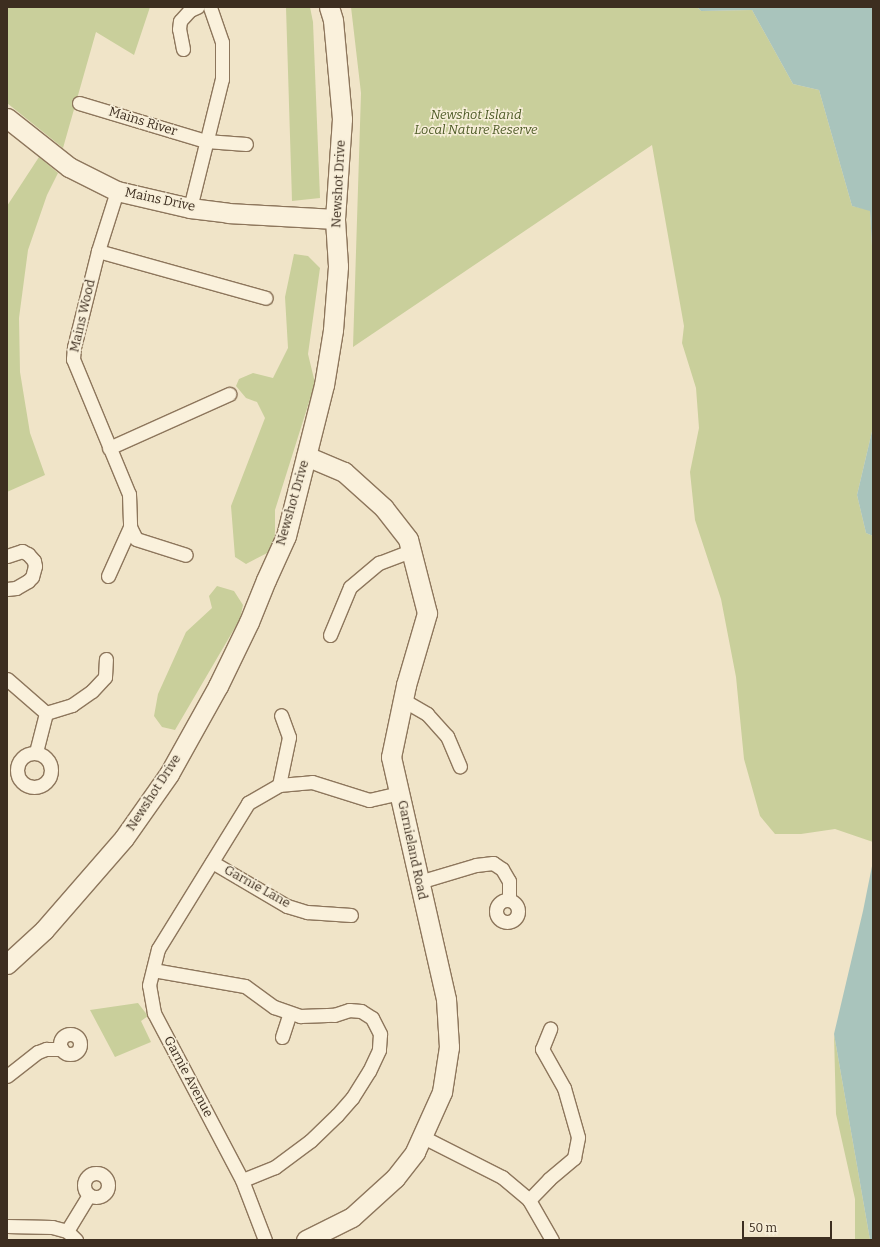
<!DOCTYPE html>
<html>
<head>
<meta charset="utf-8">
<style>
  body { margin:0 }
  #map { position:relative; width:880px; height:1247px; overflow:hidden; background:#f0e4c8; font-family:Bitter,serif }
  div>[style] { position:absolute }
  .green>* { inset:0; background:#c9cf9b }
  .water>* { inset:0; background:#a9c4bc }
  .roads { filter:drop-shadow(1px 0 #8d765c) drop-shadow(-1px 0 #8d765c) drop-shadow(0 1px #8d765c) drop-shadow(0 -1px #8d765c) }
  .street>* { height:13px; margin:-6.5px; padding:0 6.5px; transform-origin:6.5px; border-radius:6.5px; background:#faf1dc }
  .street>.ring { margin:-6.5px; padding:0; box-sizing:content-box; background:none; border:13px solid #faf1dc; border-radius:50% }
  .secondary>* { height:19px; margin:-9.5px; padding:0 9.5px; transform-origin:9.5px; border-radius:9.5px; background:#faf1dc }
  span { translate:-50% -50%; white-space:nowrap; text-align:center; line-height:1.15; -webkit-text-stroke:3px #f7eed8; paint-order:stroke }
  .park-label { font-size:13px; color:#4d5a26; font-style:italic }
  .street-label { font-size:13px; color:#3d2e20 }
  .frame { position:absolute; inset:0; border:8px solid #3d2e20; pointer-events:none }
  .scale { position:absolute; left:742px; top:1221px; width:90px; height:18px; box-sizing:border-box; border:2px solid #3d2e20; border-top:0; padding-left:5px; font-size:12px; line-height:14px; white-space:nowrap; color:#3d2e20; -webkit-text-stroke:3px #f7eed8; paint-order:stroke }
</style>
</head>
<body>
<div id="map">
  <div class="green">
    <i style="clip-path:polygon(7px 7px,150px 7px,134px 55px,96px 32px,63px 148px,7px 103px)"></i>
    <i style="clip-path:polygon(286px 7px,310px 7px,313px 22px,320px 198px,292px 201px)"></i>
    <i style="clip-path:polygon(351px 7px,697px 7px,701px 11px,752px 10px,793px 84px,819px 90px,852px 206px,870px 210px,873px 264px,873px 427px,857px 495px,866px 533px,873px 536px,873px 842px,835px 829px,801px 834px,775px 834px,760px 816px,744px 759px,736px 677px,721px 599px,695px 520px,690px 472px,699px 428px,696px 388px,682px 343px,684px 326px,652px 145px,353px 347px,361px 93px)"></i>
    <i style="clip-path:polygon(39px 157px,58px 173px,47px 195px,28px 250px,19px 318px,20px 372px,30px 433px,45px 475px,7px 492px,7px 206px)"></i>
    <i style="clip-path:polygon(294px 254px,308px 256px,320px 268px,308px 354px,315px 383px,275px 510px,275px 549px,246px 564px,235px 557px,231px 506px,265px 418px,257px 402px,246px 398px,236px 386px,239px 379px,253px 373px,273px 378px,288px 348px,285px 297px)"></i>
    <i style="clip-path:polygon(217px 586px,234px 591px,243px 605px,240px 619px,175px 730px,162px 727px,154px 716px,158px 694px,186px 632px,212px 608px,209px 596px)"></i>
    <i style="clip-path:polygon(138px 1003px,148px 1016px,141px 1021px,151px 1042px,115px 1057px,90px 1010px)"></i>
    <i style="clip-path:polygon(834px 1034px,870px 1240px,855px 1240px,855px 1199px,836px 1114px)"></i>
  </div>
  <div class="water">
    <i style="clip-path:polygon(697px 7px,873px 7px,873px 264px,870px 211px,852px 206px,819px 90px,793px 84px,752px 10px,701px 11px)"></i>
    <i style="clip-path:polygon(873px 427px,873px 536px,866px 533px,857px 495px)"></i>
    <i style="clip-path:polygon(873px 861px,873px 1240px,870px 1240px,834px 1034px,863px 911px)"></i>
  </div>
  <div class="roads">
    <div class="street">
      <i style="left:183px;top:49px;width:20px;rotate:-101deg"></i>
      <i style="left:179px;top:29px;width:8px;rotate:-83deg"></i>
      <i style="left:180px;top:21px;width:15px;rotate:-48deg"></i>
      <i style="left:190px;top:10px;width:8px;rotate:-23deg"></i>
      <i style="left:79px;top:103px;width:133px;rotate:16.7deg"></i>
      <i style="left:206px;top:141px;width:40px;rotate:4.3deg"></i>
      <i style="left:117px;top:191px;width:63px;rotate:107.6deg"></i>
      <i style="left:98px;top:251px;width:99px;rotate:104deg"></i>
      <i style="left:74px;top:347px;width:12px;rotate:95deg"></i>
      <i style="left:73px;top:359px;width:146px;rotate:67.5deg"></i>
      <i style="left:129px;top:494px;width:33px;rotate:88deg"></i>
      <i style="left:130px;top:527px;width:13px;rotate:63deg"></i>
      <i style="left:136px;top:539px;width:52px;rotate:17.7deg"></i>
      <i style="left:190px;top:208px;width:133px;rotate:-76.1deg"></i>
      <i style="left:222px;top:79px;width:37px;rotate:-90deg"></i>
      <i style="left:222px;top:42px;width:37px;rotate:-109deg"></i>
      <i style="left:98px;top:251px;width:174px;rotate:15.6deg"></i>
      <i style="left:109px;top:448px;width:132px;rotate:-24.2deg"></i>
      <i style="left:7px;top:556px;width:16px;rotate:-18deg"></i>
      <i style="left:22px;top:551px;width:7px;rotate:27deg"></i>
      <i style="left:28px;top:554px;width:9px;rotate:49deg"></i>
      <i style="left:34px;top:561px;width:5px;rotate:79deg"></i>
      <i style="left:35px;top:566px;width:11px;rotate:105deg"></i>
      <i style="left:32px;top:577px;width:6px;rotate:135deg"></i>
      <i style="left:28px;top:581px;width:14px;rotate:150deg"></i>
      <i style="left:16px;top:588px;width:9px;rotate:174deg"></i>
      <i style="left:108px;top:576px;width:54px;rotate:-65.8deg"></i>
      <i style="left:330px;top:635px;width:52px;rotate:-67.4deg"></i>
      <i style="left:350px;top:587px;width:38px;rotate:-40deg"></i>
      <i style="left:379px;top:563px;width:34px;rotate:-21deg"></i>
      <i style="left:7px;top:679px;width:52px;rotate:41.1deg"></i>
      <i style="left:46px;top:713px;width:27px;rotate:-17deg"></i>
      <i style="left:72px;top:705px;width:24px;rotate:-35deg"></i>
      <i style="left:92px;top:691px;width:19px;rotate:-47deg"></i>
      <i style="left:105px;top:677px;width:18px;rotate:-87deg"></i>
      <i style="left:403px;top:700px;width:28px;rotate:30deg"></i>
      <i style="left:427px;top:714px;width:30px;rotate:48deg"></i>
      <i style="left:447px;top:736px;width:33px;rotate:67deg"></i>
      <i style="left:36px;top:752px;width:40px;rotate:-75.6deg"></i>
      <i class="ring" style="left:17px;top:753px;width:21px;height:21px"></i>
      <i style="left:279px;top:785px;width:49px;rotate:-78.2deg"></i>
      <i style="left:289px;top:737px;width:23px;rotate:-110deg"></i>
      <i style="left:212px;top:862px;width:87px;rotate:30.4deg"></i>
      <i style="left:287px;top:906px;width:21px;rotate:17deg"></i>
      <i style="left:307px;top:912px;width:44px;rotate:3.9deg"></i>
      <i style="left:419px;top:882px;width:59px;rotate:-16.6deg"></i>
      <i style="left:476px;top:865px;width:17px;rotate:-7deg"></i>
      <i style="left:493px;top:863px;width:11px;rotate:34deg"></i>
      <i style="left:502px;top:869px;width:14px;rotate:60deg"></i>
      <i style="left:509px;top:881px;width:19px;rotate:90deg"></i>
      <i class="ring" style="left:496px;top:900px;width:9px;height:9px"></i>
      <i style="left:153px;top:970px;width:93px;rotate:9.9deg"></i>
      <i style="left:245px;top:986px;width:36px;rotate:36deg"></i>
      <i style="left:274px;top:1007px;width:28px;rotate:19deg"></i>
      <i style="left:300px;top:1016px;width:34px;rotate:-2deg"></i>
      <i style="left:334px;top:1015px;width:16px;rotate:-18deg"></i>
      <i style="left:349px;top:1010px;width:12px;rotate:5deg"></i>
      <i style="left:361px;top:1011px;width:13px;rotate:32deg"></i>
      <i style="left:372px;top:1018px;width:18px;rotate:63deg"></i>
      <i style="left:380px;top:1034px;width:16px;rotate:94deg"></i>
      <i style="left:379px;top:1050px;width:23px;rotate:115deg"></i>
      <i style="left:369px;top:1071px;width:32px;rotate:122deg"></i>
      <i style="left:352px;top:1098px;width:23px;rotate:131deg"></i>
      <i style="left:337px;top:1115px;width:37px;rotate:136deg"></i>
      <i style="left:310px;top:1141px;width:44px;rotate:143.4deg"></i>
      <i style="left:275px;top:1167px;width:35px;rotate:158deg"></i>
      <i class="ring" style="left:60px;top:1034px;width:7px;height:7px"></i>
      <i style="left:282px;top:1037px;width:25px;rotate:-72deg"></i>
      <i style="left:7px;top:1076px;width:39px;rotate:-38deg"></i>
      <i style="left:38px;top:1052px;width:9px;rotate:-21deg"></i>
      <i style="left:46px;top:1049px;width:16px"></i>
      <i style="left:423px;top:1137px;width:89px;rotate:26.9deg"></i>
      <i style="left:502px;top:1177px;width:35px;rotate:40deg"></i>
      <i style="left:529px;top:1200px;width:46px;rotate:60.1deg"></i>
      <i class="ring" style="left:84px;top:1173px;width:11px;height:11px"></i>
      <i style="left:529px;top:1200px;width:29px;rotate:-46deg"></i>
      <i style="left:549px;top:1179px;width:33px;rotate:-40deg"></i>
      <i style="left:574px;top:1158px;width:21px;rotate:-79deg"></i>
      <i style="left:578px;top:1137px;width:51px;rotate:-105.9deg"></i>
      <i style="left:564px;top:1088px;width:45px;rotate:-119.4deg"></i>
      <i style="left:542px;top:1049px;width:22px;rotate:-68deg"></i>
      <i style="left:7px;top:1226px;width:45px;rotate:1.3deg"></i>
      <i style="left:52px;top:1227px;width:16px;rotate:15deg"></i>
      <i style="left:67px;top:1231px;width:13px;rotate:45deg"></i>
      <i style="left:67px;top:1231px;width:42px;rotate:-58.6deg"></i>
      <i style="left:265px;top:1240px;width:64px;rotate:-111deg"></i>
      <i style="left:242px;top:1180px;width:189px;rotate:-117.8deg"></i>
      <i style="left:154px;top:1013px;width:28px;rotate:-100deg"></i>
      <i style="left:149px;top:985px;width:37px;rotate:-76deg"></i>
      <i style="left:158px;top:949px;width:172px;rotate:-58.3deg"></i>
      <i style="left:248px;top:803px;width:36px;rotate:-30deg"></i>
      <i style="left:279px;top:785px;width:33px;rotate:-5deg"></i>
      <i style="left:312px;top:782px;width:60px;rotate:17.5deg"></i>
      <i style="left:369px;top:800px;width:32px;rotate:-13deg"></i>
    </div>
    <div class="secondary">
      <i style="left:7px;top:118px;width:79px;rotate:38.3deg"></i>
      <i style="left:69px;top:167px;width:54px;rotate:26.6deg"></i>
      <i style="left:117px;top:191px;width:75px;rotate:13.1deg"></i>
      <i style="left:190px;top:208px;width:38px;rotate:7deg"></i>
      <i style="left:228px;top:213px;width:107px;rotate:3.2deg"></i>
      <i style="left:7px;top:964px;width:50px;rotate:-42.6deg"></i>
      <i style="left:44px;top:930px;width:122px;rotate:-49deg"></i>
      <i style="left:124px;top:838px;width:78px;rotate:-54.9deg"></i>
      <i style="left:169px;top:774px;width:101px;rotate:-60.9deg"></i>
      <i style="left:218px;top:686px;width:71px;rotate:-64.2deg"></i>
      <i style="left:249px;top:622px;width:45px;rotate:-68deg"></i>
      <i style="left:266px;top:580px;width:48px;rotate:-65.6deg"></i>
      <i style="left:286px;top:536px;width:156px;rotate:-75.9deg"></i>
      <i style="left:324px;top:385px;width:56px;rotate:-80.7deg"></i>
      <i style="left:333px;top:330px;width:64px;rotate:-85.5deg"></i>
      <i style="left:338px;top:266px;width:47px;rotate:-93.7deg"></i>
      <i style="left:335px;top:219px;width:100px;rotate:-86deg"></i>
      <i style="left:342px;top:119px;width:99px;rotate:-95.2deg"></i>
      <i style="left:333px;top:20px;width:14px;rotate:-107deg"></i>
      <i style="left:306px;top:1240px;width:51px;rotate:-26.6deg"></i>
      <i style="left:352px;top:1217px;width:58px;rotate:-42.2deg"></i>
      <i style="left:395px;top:1178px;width:33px;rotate:-52deg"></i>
      <i style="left:415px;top:1152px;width:66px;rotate:-65.8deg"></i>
      <i style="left:442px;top:1092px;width:46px;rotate:-81.2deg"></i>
      <i style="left:449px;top:1047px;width:48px;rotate:-93.6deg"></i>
      <i style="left:446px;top:999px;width:248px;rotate:-102.8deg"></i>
      <i style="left:391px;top:757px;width:74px;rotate:-78.2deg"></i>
      <i style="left:406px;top:685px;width:75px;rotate:-73.7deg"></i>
      <i style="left:427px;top:613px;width:76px;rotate:-104.4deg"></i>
      <i style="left:408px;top:539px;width:39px;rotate:-128deg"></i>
      <i style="left:384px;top:508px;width:54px;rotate:-138deg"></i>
      <i style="left:344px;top:472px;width:41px;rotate:-157.2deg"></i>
    </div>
  </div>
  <div class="park-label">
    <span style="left:476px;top:123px">Newshot Island<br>Local Nature Reserve</span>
  </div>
  <div class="street-label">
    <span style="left:143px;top:122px;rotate:17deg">Mains River</span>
    <span style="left:339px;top:184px;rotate:-87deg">Newshot Drive</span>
    <span style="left:160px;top:200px;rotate:12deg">Mains Drive</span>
    <span style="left:83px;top:316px;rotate:-77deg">Mains Wood</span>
    <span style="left:293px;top:503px;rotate:-74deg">Newshot Drive</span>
    <span style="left:154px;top:793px;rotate:-57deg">Newshot Drive</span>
    <span style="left:412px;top:850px;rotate:78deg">Garnieland Road</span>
    <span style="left:257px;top:887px;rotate:29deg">Garnie Lane</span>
    <span style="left:188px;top:1077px;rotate:62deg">Garnie Avenue</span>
  </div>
  <div class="frame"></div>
  <div class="scale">50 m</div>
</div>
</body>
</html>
